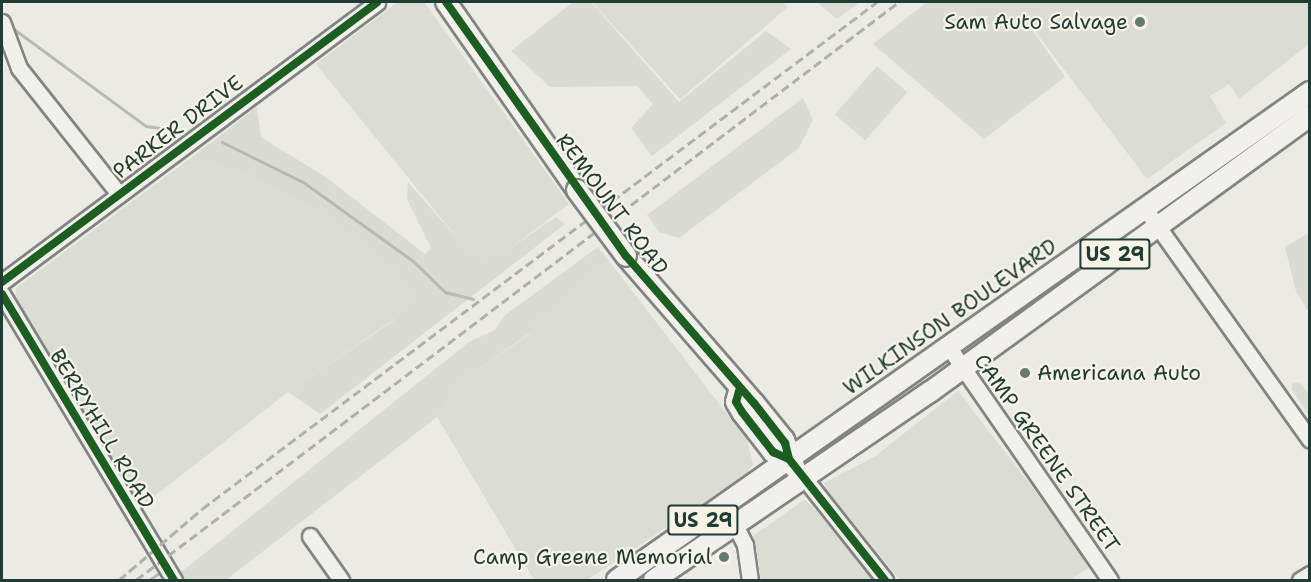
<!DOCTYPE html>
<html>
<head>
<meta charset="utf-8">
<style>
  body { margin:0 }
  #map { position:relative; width:1311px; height:582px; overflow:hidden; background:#ebeae4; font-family:"Shantell Sans",sans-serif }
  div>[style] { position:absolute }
  .built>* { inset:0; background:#dbdcd3 }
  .green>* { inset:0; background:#dadbd2; transform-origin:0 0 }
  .stream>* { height:3px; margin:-1.5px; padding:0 1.5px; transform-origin:1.5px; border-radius:1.5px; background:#b6bcb4 }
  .roads { filter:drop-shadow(2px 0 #808581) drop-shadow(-2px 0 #808581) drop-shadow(0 2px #808581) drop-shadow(0 -2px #808581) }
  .minor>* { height:15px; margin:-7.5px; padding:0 7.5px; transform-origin:7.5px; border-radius:7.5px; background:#f1f0ec }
  .major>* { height:20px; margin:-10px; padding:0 10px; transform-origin:10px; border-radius:10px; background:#f1f0ec }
  .rail>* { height:3px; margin-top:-1.5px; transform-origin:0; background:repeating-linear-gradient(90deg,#afb1ad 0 9px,transparent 0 13.5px) }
  .bridges { filter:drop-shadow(2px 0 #808581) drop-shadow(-2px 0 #808581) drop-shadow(0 2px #808581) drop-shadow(0 -2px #808581) }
  .major-bridge>* { height:20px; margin:-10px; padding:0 10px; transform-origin:10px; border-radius:10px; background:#f1f0ec }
  .cycleway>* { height:8px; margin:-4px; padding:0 4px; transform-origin:4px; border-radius:4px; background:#1b5e20 }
  .dots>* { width:16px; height:16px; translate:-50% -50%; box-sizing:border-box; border:3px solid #f7f3e8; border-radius:50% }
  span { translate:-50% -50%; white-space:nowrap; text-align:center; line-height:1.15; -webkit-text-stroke:4.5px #f7f3e8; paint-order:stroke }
  .shield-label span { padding:2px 4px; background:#f7f3e8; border:2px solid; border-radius:4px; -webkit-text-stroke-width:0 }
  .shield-label { font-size:20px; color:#1f3d34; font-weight:700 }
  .poi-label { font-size:21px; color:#1f3d34 }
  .right { translate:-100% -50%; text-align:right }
  .left { translate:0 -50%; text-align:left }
  .street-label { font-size:21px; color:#1f3d34 }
  .frame { position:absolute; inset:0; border:3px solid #1f3d34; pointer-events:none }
</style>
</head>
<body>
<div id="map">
  <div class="built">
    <i style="clip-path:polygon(398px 2px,424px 2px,569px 204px,509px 249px,482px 257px,462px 244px,316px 64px)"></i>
    <i style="clip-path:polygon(592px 2px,783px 2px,788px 7px,680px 99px)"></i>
    <i style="clip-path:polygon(1013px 2px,1309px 2px,1309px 44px,1239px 99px,1229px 84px,1210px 96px,1226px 123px,1147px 179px)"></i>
    <i style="clip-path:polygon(191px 158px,251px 176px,321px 213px,397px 274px,414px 298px,393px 320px,288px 392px,138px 509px,16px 303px,16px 288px)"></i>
    <i style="clip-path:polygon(609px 261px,747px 440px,753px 464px,747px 474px,587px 580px,534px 580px,437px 417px,462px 380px,530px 334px,531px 326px)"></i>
    <i style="clip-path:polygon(958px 391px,1092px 565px,1070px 580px,900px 580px,826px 489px,824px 483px,874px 457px)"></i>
    <i style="clip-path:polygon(804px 500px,812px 506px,876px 580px,761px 580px,754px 535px)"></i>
  </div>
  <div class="green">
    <i style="clip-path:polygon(573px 2px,591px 2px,679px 102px,766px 31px,791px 49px,652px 156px,631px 128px,653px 104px,637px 86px,550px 87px,511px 51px)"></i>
    <i style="clip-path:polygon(817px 2px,860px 2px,837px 19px)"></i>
    <i style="clip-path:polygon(927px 2px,1013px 2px,1065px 77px,984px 139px,873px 44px)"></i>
    <i style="left:877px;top:66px;width:40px;height:64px;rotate:41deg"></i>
    <i style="clip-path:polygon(803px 98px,813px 120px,799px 148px,679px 238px,659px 232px,647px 215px)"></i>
    <i style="clip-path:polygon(257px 107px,261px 137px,327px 178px,425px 254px,431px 248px,407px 199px,408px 182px,462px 244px,482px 257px,509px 249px,556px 217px,565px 224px,320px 414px,288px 392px,393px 321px,413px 297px,397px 274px,321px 213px,251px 176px,191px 158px)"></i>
    <i style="clip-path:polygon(1309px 233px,1310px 233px,1309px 313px,1296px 291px,1285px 247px)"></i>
    <i style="clip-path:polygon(598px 247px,609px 261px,532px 326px,530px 333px,462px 380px,437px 417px,226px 580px,185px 580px,180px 573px,469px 342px,495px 330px,504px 316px)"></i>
    <i style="clip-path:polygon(1299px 382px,1309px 393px,1309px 416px,1292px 390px,1292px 384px)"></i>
  </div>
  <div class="stream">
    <i style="left:11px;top:27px;width:167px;rotate:36.3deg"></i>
    <i style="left:146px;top:126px;width:27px;rotate:8deg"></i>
    <i style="left:222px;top:142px;width:90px;rotate:26.3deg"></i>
    <i style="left:303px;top:182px;width:135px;rotate:35.7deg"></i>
    <i style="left:413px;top:261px;width:45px;rotate:44.1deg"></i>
    <i style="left:445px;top:292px;width:29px;rotate:14deg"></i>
    <i style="left:149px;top:580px;width:12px;rotate:-35deg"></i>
  </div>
  <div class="roads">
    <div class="minor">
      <i style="left:2px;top:22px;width:49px;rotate:69.7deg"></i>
      <i style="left:19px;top:68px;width:161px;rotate:51.6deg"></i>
      <i style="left:1146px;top:210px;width:282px;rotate:54.5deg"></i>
      <i style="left:2px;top:282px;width:468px;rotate:-36.7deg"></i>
      <i style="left:2px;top:294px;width:334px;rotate:59deg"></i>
      <i style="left:950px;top:349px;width:281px;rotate:55.3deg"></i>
      <i style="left:805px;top:479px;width:129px;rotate:51.6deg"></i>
      <i style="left:736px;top:527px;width:20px;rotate:63deg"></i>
      <i style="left:745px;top:545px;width:35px;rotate:82deg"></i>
      <i style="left:310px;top:536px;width:54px;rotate:54.8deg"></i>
      <i style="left:1300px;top:580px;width:12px;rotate:-31deg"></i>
    </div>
    <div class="major">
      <i style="left:446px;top:2px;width:229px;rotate:55.1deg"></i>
      <i style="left:626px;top:256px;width:195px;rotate:49deg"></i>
      <i style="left:754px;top:403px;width:48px;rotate:51deg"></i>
      <i style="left:784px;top:440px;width:30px;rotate:69deg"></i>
      <i style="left:739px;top:391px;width:11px;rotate:105deg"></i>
      <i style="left:736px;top:402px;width:12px;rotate:59deg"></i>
      <i style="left:742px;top:412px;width:51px;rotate:52.2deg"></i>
      <i style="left:773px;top:452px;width:17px;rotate:24deg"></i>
      <i style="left:617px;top:580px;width:848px;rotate:-35.15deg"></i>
      <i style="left:654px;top:580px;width:334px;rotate:-34.3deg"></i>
      <i style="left:930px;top:392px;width:470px;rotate:-36deg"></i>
    </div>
  </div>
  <div class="rail">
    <i style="left:119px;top:580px;width:109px;rotate:-40.5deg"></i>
    <i style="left:202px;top:509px;width:844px;rotate:-36.91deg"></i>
    <i style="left:136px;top:580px;width:957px;rotate:-37.15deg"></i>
  </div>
  <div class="bridges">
    <div class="major-bridge">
      <i style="left:577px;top:190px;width:82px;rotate:53.4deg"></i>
    </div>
  </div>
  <div class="cycleway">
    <i style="left:446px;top:2px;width:311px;rotate:54.7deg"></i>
    <i style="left:626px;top:256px;width:195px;rotate:49deg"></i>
    <i style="left:754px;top:403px;width:51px;rotate:52.2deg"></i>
    <i style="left:785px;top:443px;width:16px;rotate:76deg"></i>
    <i style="left:789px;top:459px;width:154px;rotate:51.6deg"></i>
    <i style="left:2px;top:282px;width:468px;rotate:-36.7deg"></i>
    <i style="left:2px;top:294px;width:334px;rotate:59deg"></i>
    <i style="left:739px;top:391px;width:11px;rotate:105deg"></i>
    <i style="left:736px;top:402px;width:12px;rotate:59deg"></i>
    <i style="left:742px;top:412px;width:51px;rotate:52.2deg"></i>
    <i style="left:773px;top:452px;width:17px;rotate:24deg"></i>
  </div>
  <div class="dots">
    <i style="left:1140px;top:22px;background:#667a72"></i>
    <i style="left:1025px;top:373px;background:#667a72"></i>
    <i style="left:724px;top:557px;background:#667a72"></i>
  </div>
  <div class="shield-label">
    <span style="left:1115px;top:254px">US 29</span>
    <span style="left:703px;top:520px">US 29</span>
  </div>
  <div class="poi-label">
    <span class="right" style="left:1128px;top:22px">Sam Auto Salvage</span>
    <span class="left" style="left:1037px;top:373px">Americana Auto</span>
    <span class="right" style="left:712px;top:557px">Camp Greene Memorial</span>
  </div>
  <div class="street-label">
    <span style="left:178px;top:127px;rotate:-37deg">PARKER DRIVE</span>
    <span style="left:612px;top:204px;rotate:53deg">REMOUNT ROAD</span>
    <span style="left:950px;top:317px;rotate:-35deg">WILKINSON BOULEVARD</span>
    <span style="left:102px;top:429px;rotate:59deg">BERRYHILL ROAD</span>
    <span style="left:1047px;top:453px;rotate:55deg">CAMP GREENE STREET</span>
  </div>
  <div class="frame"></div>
</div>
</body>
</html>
